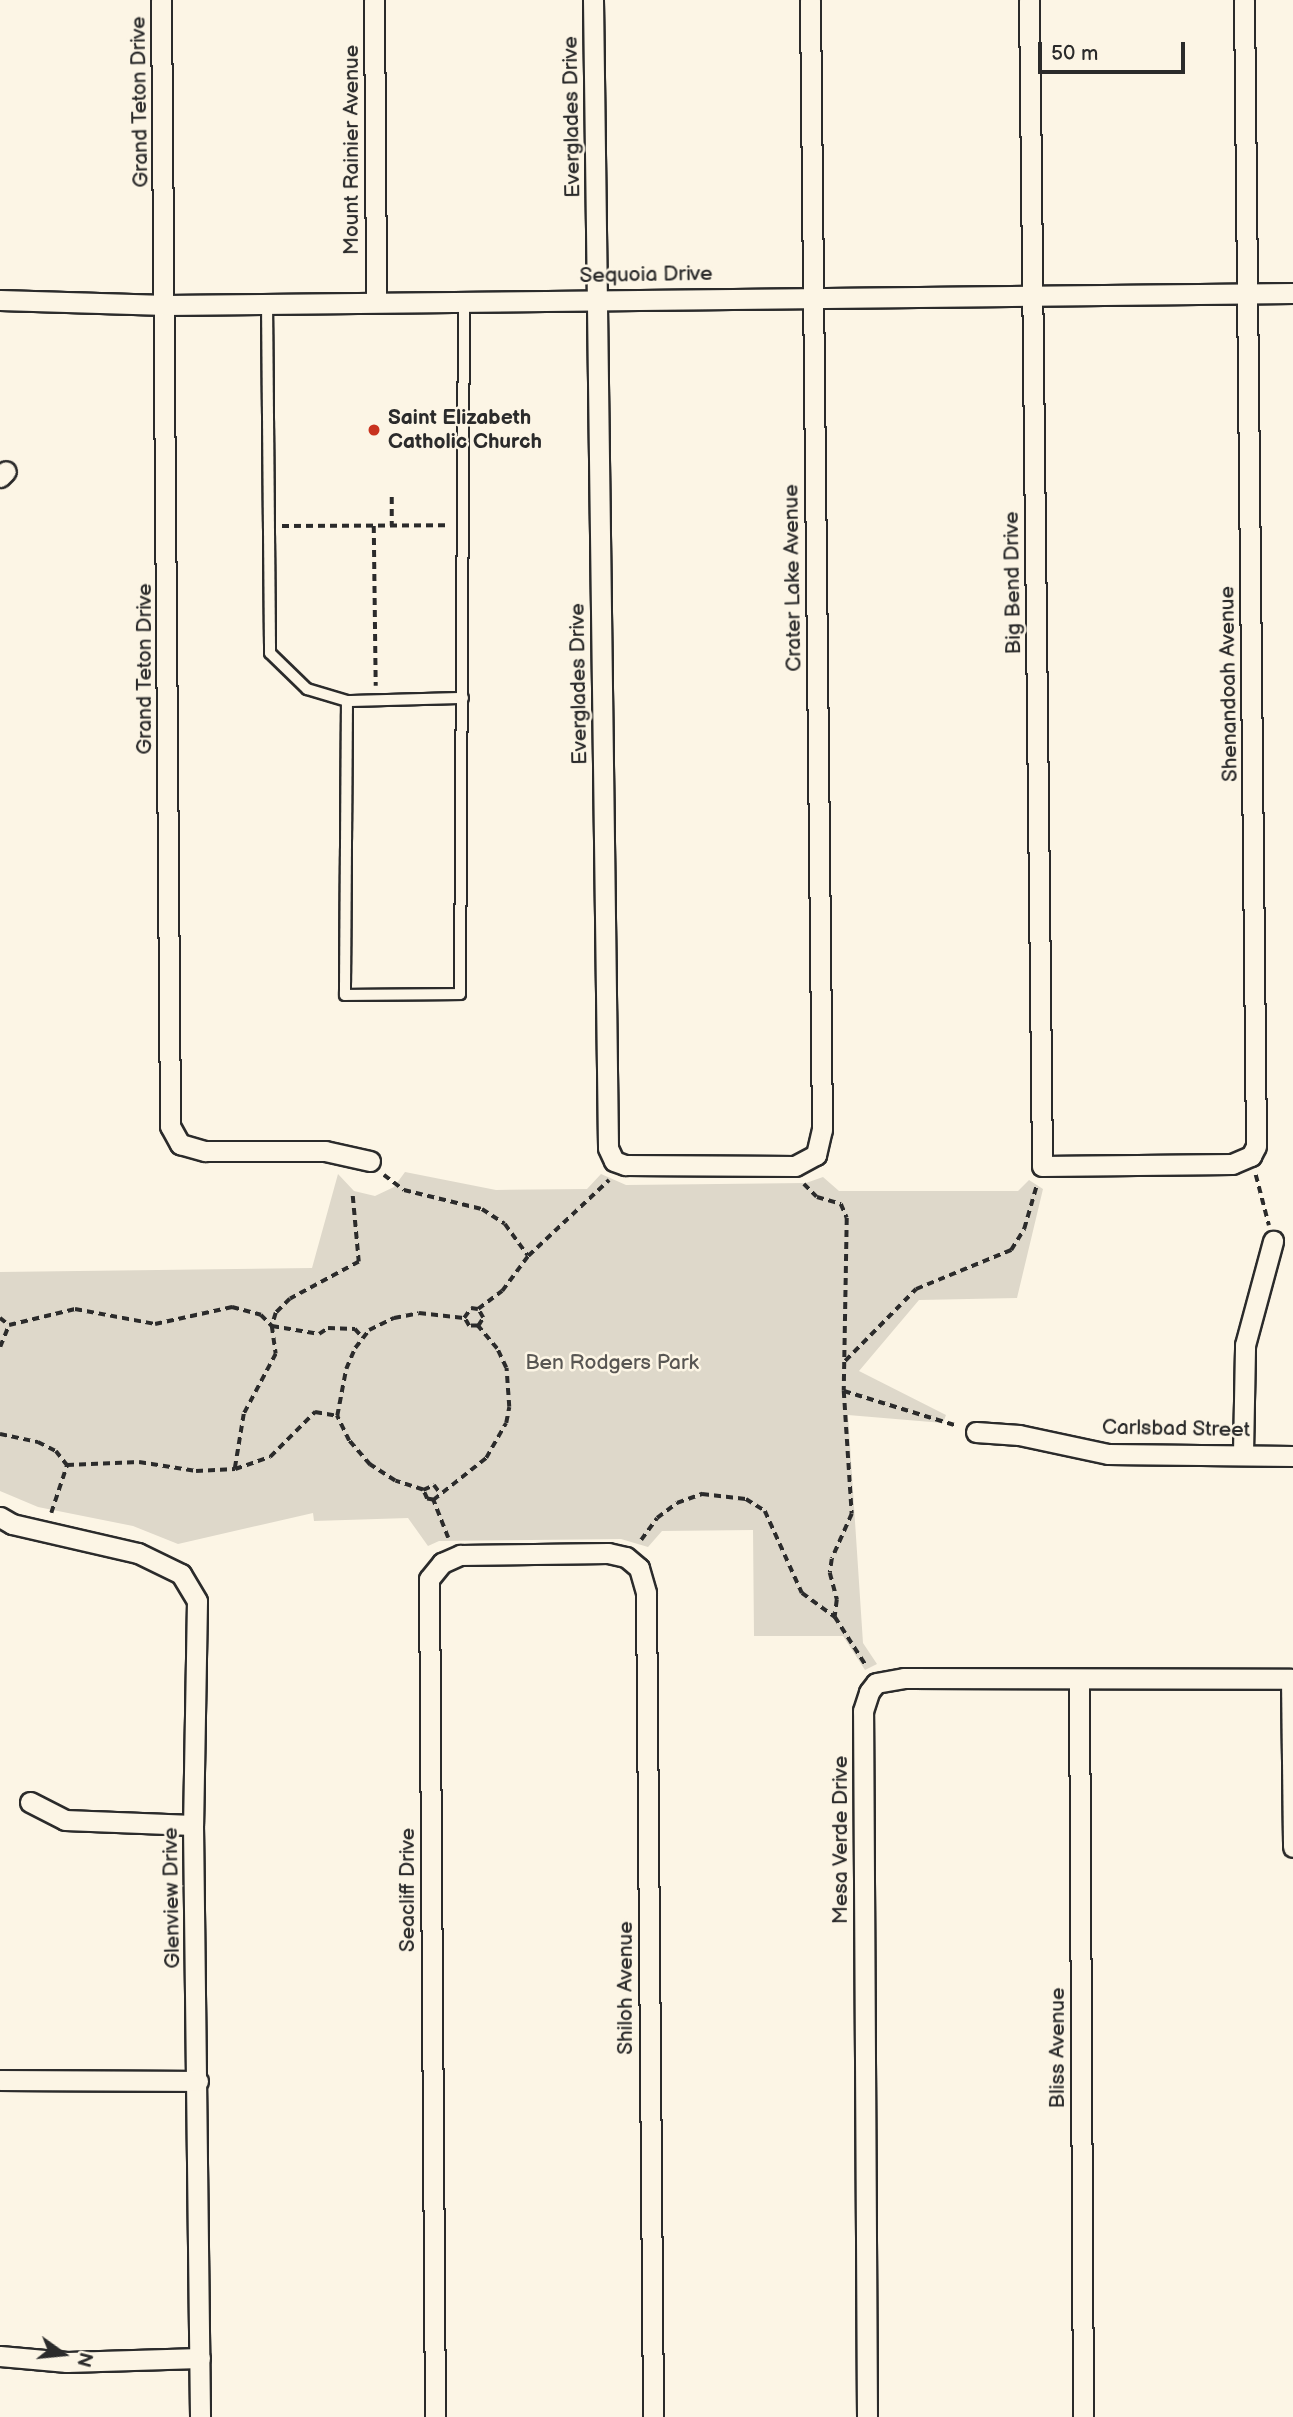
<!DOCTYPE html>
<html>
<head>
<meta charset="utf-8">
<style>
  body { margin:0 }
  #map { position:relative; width:1293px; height:2417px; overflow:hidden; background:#fcf5e5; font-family:"Balsamiq Sans",sans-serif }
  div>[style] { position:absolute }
  .green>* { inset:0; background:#ded8ca }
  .path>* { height:3.5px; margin-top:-1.75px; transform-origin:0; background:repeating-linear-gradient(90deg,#2b2b2b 0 7px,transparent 0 12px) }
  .roads { filter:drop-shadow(2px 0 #2b2b2b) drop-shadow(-2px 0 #2b2b2b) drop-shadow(0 2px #2b2b2b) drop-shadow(0 -2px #2b2b2b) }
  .lane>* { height:10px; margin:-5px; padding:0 5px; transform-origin:5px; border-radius:5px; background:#fcf5e5 }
  .street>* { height:19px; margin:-9.5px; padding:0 9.5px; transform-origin:9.5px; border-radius:9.5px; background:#fcf5e5 }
  .dots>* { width:19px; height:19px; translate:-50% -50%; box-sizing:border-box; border:4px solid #fcf5e5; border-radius:50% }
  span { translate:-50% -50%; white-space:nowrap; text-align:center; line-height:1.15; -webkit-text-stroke:5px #fcf5e5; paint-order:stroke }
  .street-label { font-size:21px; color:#2b2b2b }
  .poi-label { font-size:21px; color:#2b2b2b; font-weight:700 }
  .left { translate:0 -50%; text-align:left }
  .park-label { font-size:21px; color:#585653 }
  .north { position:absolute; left:28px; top:2319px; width:70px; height:70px; -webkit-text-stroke:5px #fcf5e5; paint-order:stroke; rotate:105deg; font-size:19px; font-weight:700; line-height:28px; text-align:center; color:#2b2b2b }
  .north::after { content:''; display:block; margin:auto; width:24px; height:32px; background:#2b2b2b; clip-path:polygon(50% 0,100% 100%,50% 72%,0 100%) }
  .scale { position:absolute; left:1038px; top:42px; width:147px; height:32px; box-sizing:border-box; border:4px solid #2b2b2b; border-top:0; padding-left:9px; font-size:21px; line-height:24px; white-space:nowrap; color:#2b2b2b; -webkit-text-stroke:5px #fcf5e5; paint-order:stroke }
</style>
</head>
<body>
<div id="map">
  <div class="green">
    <i style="clip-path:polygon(405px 1172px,496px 1190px,587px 1189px,601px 1174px,626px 1185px,806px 1183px,823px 1177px,839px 1191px,1018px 1191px,1029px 1180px,1043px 1189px,1017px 1298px,919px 1300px,859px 1371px,946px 1415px,943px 1423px,848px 1415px,863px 1643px,877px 1664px,865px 1670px,843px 1636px,754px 1636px,753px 1530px,662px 1531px,648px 1547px,621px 1539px,439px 1541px,428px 1546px,408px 1518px,314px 1521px,313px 1513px,178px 1544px,133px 1526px,38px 1507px,0 1491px,0 1272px,312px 1268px,338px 1174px,354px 1191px,375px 1196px,394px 1187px)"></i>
  </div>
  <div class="path">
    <i style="left:392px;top:497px;width:29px;rotate:90deg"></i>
    <i style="left:282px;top:526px;width:167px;rotate:-0.3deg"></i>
    <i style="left:374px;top:526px;width:160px;rotate:89.3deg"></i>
    <i style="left:384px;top:1175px;width:25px;rotate:37deg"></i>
    <i style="left:404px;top:1190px;width:80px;rotate:13.7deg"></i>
    <i style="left:482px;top:1209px;width:27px;rotate:33deg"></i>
    <i style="left:505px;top:1224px;width:39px;rotate:54deg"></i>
    <i style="left:1256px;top:1175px;width:52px;rotate:75.4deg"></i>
    <i style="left:804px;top:1184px;width:18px;rotate:45deg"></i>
    <i style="left:817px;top:1197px;width:25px;rotate:16deg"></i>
    <i style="left:841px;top:1204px;width:15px;rotate:67deg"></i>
    <i style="left:847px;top:1218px;width:173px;rotate:91deg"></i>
    <i style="left:844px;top:1391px;width:123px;rotate:86.3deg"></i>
    <i style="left:852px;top:1514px;width:49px;rotate:114deg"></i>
    <i style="left:832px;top:1559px;width:14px;rotate:98deg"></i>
    <i style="left:830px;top:1573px;width:28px;rotate:75deg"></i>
    <i style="left:837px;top:1600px;width:17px;rotate:97deg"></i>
    <i style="left:835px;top:1617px;width:59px;rotate:57.4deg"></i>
    <i style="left:353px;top:1196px;width:66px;rotate:84.8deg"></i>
    <i style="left:359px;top:1262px;width:78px;rotate:151.8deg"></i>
    <i style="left:290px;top:1299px;width:20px;rotate:135deg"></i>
    <i style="left:276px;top:1313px;width:14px;rotate:107deg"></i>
    <i style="left:272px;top:1326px;width:48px;rotate:9.7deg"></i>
    <i style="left:319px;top:1334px;width:11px;rotate:-34deg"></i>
    <i style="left:328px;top:1328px;width:27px;rotate:2deg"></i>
    <i style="left:355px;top:1329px;width:12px;rotate:48deg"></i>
    <i style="left:0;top:1318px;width:11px;rotate:38deg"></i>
    <i style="left:478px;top:1326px;width:9px;rotate:-58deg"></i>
    <i style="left:483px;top:1318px;width:10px;rotate:-119deg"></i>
    <i style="left:0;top:1347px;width:24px;rotate:-68deg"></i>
    <i style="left:9px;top:1325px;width:68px;rotate:-13.6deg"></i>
    <i style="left:75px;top:1309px;width:81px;rotate:10.6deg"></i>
    <i style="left:155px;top:1324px;width:79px;rotate:-12.4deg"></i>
    <i style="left:232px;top:1307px;width:30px;rotate:15deg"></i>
    <i style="left:261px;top:1315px;width:16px;rotate:45deg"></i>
    <i style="left:272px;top:1326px;width:28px;rotate:82deg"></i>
    <i style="left:276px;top:1354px;width:68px;rotate:118.1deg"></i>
    <i style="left:244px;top:1414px;width:56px;rotate:99.3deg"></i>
    <i style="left:845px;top:1361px;width:101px;rotate:-45.4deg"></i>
    <i style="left:916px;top:1289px;width:103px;rotate:-22.3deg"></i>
    <i style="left:1011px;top:1250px;width:25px;rotate:-58deg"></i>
    <i style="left:1024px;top:1229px;width:47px;rotate:-73.9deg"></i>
    <i style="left:844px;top:1391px;width:119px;rotate:17.1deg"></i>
    <i style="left:0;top:1434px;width:39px;rotate:12deg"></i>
    <i style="left:38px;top:1442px;width:20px;rotate:27deg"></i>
    <i style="left:56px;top:1451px;width:18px;rotate:52deg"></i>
    <i style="left:67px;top:1465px;width:72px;rotate:-2.4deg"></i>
    <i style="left:139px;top:1462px;width:58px;rotate:9deg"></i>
    <i style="left:196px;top:1471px;width:39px;rotate:-3deg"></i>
    <i style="left:235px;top:1469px;width:37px;rotate:-19deg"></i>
    <i style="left:270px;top:1457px;width:64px;rotate:-45deg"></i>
    <i style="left:315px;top:1412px;width:22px;rotate:10deg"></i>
    <i style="left:423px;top:1490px;width:12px;rotate:-24deg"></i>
    <i style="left:434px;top:1485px;width:10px;rotate:53deg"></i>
    <i style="left:433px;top:1500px;width:68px;rotate:-38.4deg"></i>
    <i style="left:486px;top:1458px;width:40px;rotate:-60.3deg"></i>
    <i style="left:506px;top:1423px;width:16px;rotate:-79deg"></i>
    <i style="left:509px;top:1407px;width:39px;rotate:-94deg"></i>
    <i style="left:506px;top:1368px;width:21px;rotate:-115deg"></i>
    <i style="left:497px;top:1349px;width:30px;rotate:-130deg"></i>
    <i style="left:478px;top:1326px;width:9px;rotate:180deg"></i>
    <i style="left:469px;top:1326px;width:8px;rotate:-120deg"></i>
    <i style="left:51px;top:1513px;width:51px;rotate:-71.6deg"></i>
    <i style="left:448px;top:1538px;width:41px;rotate:-111.5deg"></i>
    <i style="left:433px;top:1500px;width:6px;rotate:-171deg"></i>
    <i style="left:427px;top:1499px;width:10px;rotate:-114deg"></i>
    <i style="left:423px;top:1490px;width:29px;rotate:-162deg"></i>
    <i style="left:395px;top:1481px;width:30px;rotate:-147deg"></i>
    <i style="left:370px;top:1465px;width:32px;rotate:-131deg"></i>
    <i style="left:349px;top:1441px;width:28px;rotate:-116deg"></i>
    <i style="left:337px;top:1416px;width:48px;rotate:-79.2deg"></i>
    <i style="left:346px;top:1369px;width:23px;rotate:-67deg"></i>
    <i style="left:355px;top:1348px;width:23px;rotate:-52deg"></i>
    <i style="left:369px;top:1330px;width:28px;rotate:-26deg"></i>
    <i style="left:394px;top:1318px;width:25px;rotate:-11deg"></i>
    <i style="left:419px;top:1313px;width:45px;rotate:6.3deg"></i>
    <i style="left:464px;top:1318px;width:12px;rotate:-55deg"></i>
    <i style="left:471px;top:1308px;width:7px;rotate:8deg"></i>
    <i style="left:478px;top:1309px;width:30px;rotate:-37deg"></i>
    <i style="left:502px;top:1291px;width:44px;rotate:-53.4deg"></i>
    <i style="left:528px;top:1256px;width:111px;rotate:-43.2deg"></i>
    <i style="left:641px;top:1540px;width:27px;rotate:-54deg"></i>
    <i style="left:657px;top:1518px;width:25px;rotate:-37deg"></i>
    <i style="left:677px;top:1503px;width:27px;rotate:-20deg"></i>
    <i style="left:702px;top:1494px;width:44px;rotate:6.5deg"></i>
    <i style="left:746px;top:1499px;width:22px;rotate:32deg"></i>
    <i style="left:765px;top:1511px;width:90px;rotate:65.7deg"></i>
    <i style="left:802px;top:1593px;width:41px;rotate:36deg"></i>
  </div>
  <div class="roads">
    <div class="lane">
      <i style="left:267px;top:302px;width:351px;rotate:89.5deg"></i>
      <i style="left:270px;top:653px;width:52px;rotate:44.2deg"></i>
      <i style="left:307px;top:689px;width:42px;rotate:16.7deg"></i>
      <i style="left:347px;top:701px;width:294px;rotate:90.4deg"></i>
      <i style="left:345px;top:995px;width:115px;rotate:-0.5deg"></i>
      <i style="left:460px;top:994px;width:694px;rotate:-89.67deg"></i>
      <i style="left:347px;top:701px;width:116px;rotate:-1.5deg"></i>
    </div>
    <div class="street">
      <i style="left:161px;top:0;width:1126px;rotate:89.54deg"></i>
      <i style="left:170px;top:1126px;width:21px;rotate:61deg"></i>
      <i style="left:180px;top:1144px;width:26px;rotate:16deg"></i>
      <i style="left:205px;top:1151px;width:120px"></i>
      <i style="left:325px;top:1151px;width:46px;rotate:12.5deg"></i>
      <i style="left:374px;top:0;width:300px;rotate:89.6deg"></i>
      <i style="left:593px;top:0;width:1148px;rotate:89.25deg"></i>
      <i style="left:608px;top:1148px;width:14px;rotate:65deg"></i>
      <i style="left:614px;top:1161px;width:12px;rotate:20deg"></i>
      <i style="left:625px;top:1165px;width:170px;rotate:0.3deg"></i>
      <i style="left:795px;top:1166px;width:24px;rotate:-28deg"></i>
      <i style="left:816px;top:1155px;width:26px;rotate:-77deg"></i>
      <i style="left:822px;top:1130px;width:1130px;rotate:-90.61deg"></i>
      <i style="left:1029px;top:0;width:1166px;rotate:89.36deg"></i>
      <i style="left:1042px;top:1166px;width:190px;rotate:-0.6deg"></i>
      <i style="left:1232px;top:1164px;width:21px;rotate:-23deg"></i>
      <i style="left:1251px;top:1156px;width:11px;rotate:-63deg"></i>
      <i style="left:1256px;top:1146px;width:1146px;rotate:-90.6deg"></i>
      <i style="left:0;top:300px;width:166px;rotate:1.7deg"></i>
      <i style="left:166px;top:305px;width:1127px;rotate:-0.61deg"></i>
      <i style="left:0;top:477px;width:8px;rotate:-45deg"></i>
      <i style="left:976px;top:1432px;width:43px;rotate:4deg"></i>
      <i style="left:1019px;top:1435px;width:91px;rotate:12.1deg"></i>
      <i style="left:1108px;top:1454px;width:185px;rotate:0.6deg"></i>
      <i style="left:1243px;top:1453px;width:108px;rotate:-88.9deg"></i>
      <i style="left:1245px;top:1345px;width:108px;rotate:-74.9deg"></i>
      <i style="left:0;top:1517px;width:14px;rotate:30deg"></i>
      <i style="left:12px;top:1524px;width:129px;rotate:13deg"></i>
      <i style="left:138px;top:1553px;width:48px;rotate:26deg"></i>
      <i style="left:181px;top:1574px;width:31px;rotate:59deg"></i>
      <i style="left:197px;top:1601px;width:224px;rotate:91deg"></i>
      <i style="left:193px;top:1825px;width:592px;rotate:89.32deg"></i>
      <i style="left:1079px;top:1679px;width:738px;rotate:89.69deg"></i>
      <i style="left:30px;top:1802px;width:39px;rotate:27deg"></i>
      <i style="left:65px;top:1820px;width:128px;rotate:2.2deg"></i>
      <i style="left:0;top:2080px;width:198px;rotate:0.3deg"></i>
      <i style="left:0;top:2356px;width:67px;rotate:5.1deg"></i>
      <i style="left:67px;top:2362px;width:133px;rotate:-1.7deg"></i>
      <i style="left:435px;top:2417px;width:838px;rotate:-90.41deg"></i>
      <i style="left:429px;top:1579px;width:21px;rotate:-51deg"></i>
      <i style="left:442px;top:1563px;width:20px;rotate:-24deg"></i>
      <i style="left:460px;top:1555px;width:148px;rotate:-0.8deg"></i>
      <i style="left:608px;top:1553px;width:18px;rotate:13deg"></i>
      <i style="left:626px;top:1557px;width:17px;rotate:40deg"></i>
      <i style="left:639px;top:1568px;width:26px;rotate:74deg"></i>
      <i style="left:646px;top:1593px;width:824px;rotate:89.51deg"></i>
      <i style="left:867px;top:2417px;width:706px;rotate:-90.32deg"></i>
      <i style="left:863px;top:1711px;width:20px;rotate:-72deg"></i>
      <i style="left:869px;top:1692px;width:11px;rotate:-52deg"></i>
      <i style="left:876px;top:1683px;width:28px;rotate:-10deg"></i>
      <i style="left:904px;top:1678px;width:387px;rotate:0.1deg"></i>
      <i style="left:1291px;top:1679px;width:168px;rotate:89.3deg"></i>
    </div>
  </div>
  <div class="dots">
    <i style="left:374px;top:430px;background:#c8321e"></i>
  </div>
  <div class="street-label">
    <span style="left:140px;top:102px;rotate:-91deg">Grand Teton Drive</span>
    <span style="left:572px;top:117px;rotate:-91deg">Everglades Drive</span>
    <span style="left:352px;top:150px;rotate:-90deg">Mount Rainier Avenue</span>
    <span style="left:646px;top:275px;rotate:-1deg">Sequoia Drive</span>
    <span style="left:793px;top:578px;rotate:-91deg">Crater Lake Avenue</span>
    <span style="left:1013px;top:583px;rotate:-91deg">Big Bend Drive</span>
    <span style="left:145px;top:669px;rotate:-90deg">Grand Teton Drive</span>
    <span style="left:579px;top:684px;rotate:-91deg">Everglades Drive</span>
    <span style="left:1229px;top:684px;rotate:-91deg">Shenandoah Avenue</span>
    <span style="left:1176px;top:1429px;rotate:1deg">Carlsbad Street</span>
    <span style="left:841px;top:1840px;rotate:-90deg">Mesa Verde Drive</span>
    <span style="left:408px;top:1890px;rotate:-90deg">Seacliff Drive</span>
    <span style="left:172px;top:1898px;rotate:-91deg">Glenview Drive</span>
    <span style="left:626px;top:1988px;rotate:-90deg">Shiloh Avenue</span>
    <span style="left:1058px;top:2048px;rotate:-90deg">Bliss Avenue</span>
  </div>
  <div class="poi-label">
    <span class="left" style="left:388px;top:430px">Saint Elizabeth<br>Catholic Church</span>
  </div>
  <div class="park-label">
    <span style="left:612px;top:1363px">Ben Rodgers Park</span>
  </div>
  <div class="north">N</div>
  <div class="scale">50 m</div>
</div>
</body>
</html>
